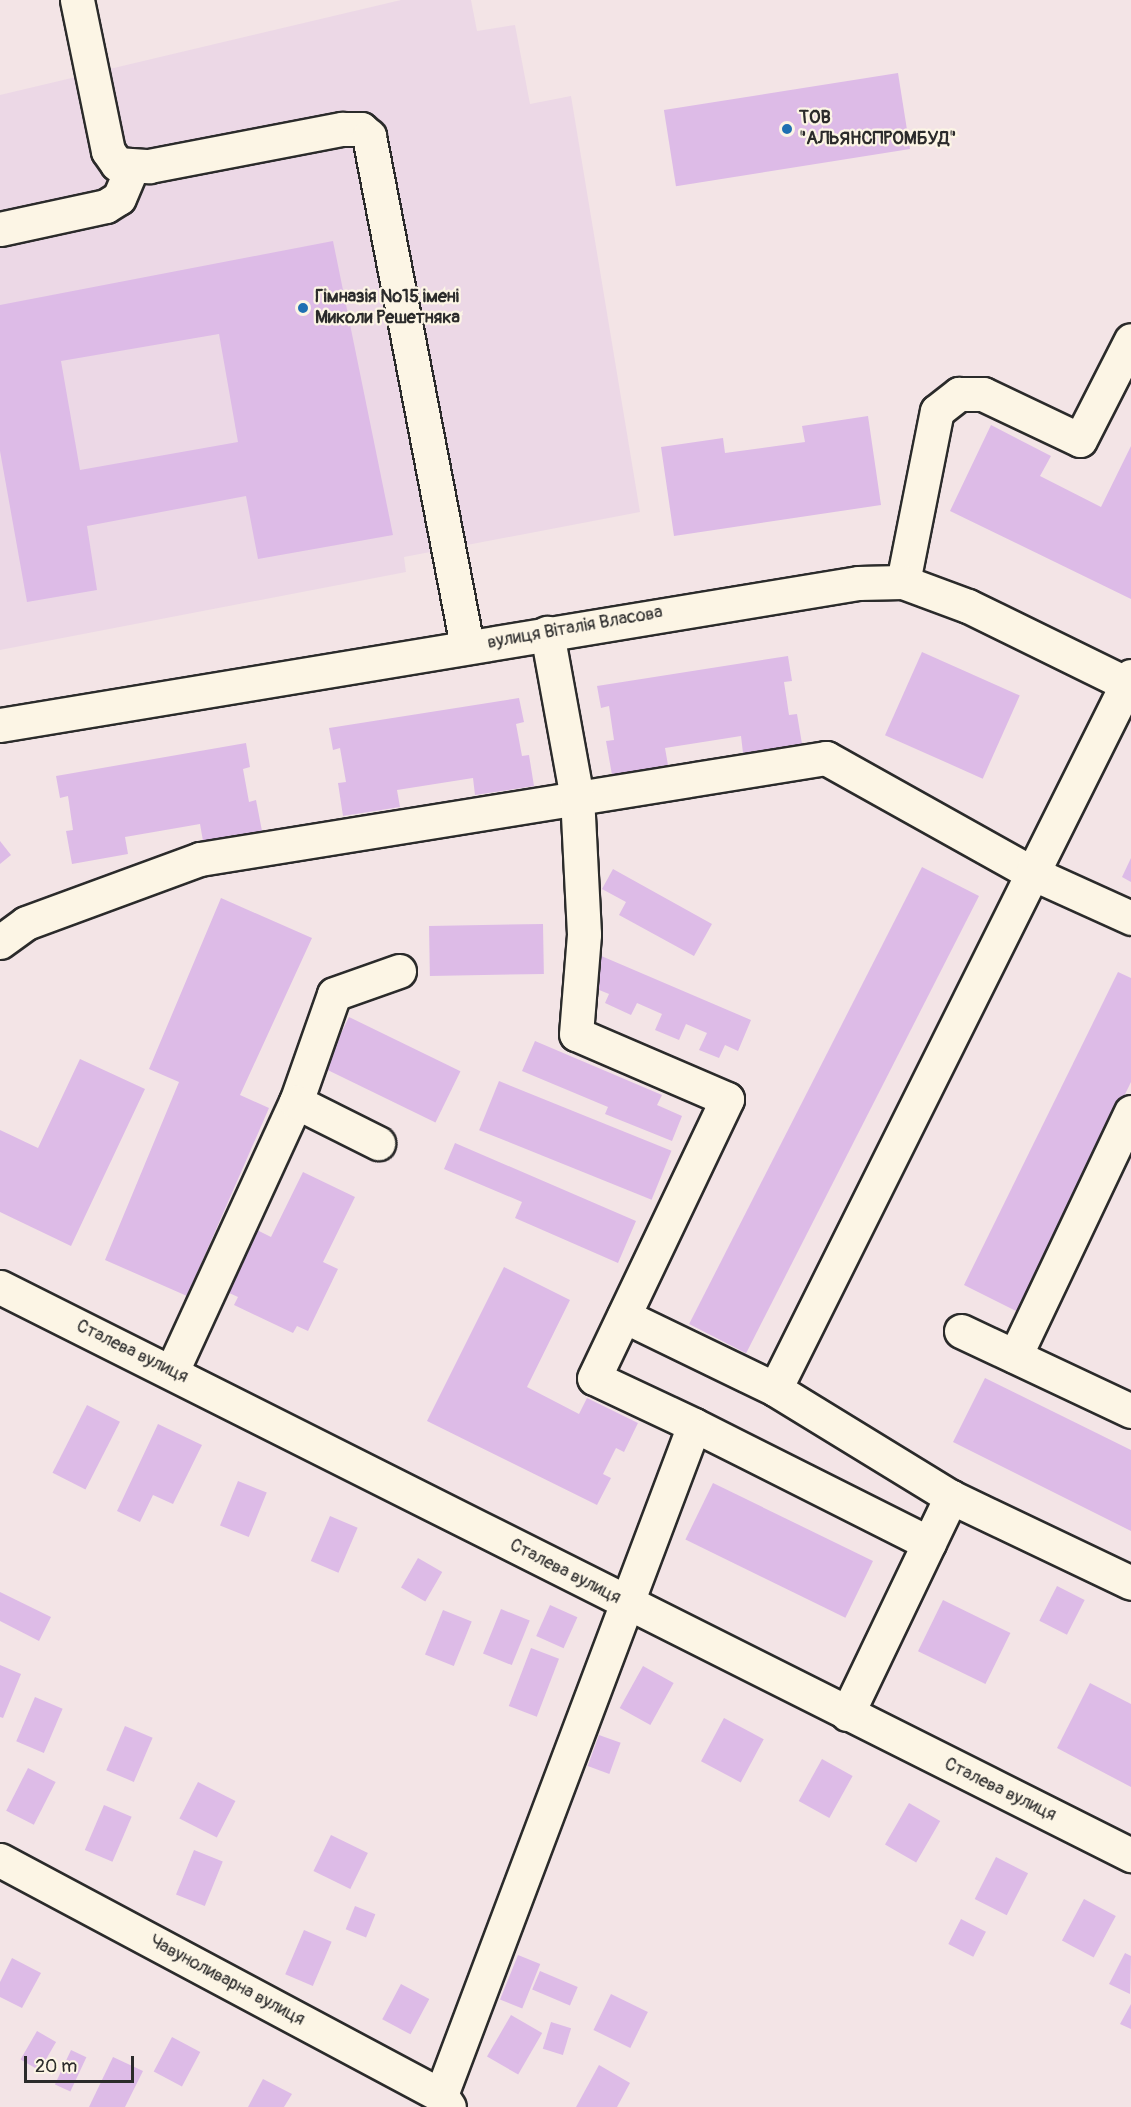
<!DOCTYPE html>
<html>
<head>
<meta charset="utf-8">
<style>
  body { margin:0 }
  #map { position:relative; width:1131px; height:2107px; overflow:hidden; background:#f3e4e6; font-family:Pangolin,sans-serif }
  div>[style] { position:absolute }
  .built>* { inset:0; background:#ecd8e6 }
  .building>* { inset:0; background:#ddbbe7; transform-origin:0 0 }
  .roads { filter:drop-shadow(2px 0 #2b2b2b) drop-shadow(-2px 0 #2b2b2b) drop-shadow(0 2px #2b2b2b) drop-shadow(0 -2px #2b2b2b) }
  .minor>* { height:33px; margin:-16.5px; padding:0 16.5px; transform-origin:16.5px; border-radius:16.5px; background:#fcf5e5 }
  .dots>* { width:16px; height:16px; translate:-50% -50%; box-sizing:border-box; border:3px solid #fcf5e5; border-radius:50% }
  span { translate:-50% -50%; white-space:nowrap; text-align:center; line-height:1.15; -webkit-text-stroke:4.5px #fcf5e5; paint-order:stroke }
  .poi-label { font-size:18px; color:#2b2b2b; font-weight:700 }
  .left { translate:0 -50%; text-align:left }
  .street-label { font-size:18px; color:#2b2b2b }
  .scale { position:absolute; left:24px; top:2056px; width:110px; height:27px; box-sizing:border-box; border:3px solid #2b2b2b; border-top:0; padding-left:8px; font-size:18px; line-height:21px; white-space:nowrap; color:#2b2b2b; -webkit-text-stroke:4px #fcf5e5; paint-order:stroke }
</style>
</head>
<body>
<div id="map">
  <div class="built">
    <i style="clip-path:polygon(401px 0,471px 0,477px 31px,515px 25px,530px 104px,571px 96px,640px 512px,404px 557px,406px 572px,0 650px,0 95px)"></i>
  </div>
  <div class="building">
    <i style="left:898px;top:73px;width:77px;height:237px;rotate:81deg"></i>
    <i style="clip-path:polygon(evenodd,333px 241px,393px 535px,258px 559px,246px 496px,87px 526px,97px 590px,27px 602px,0 451px,0 305px,333px 241px,219px 334px,238px 442px,80px 470px,61px 361px,219px 334px)"></i>
    <i style="clip-path:polygon(868px 416px,881px 505px,674px 536px,661px 447px,723px 438px,725px 453px,805px 442px,802px 426px)"></i>
    <i style="clip-path:polygon(991px 425px,1051px 456px,1040px 476px,1101px 507px,1131px 446px,1131px 599px,950px 511px)"></i>
    <i style="left:922px;top:652px;width:107px;height:91px;rotate:24deg"></i>
    <i style="clip-path:polygon(788px 656px,792px 681px,784px 682px,789px 715px,797px 714px,802px 744px,743px 753px,741px 736px,665px 748px,668px 765px,612px 775px,606px 741px,614px 740px,609px 706px,601px 708px,597px 686px)"></i>
    <i style="clip-path:polygon(519px 698px,524px 722px,516px 724px,522px 756px,529px 755px,534px 786px,475px 795px,473px 778px,397px 790px,400px 807px,343px 816px,338px 783px,346px 782px,340px 748px,333px 750px,329px 728px)"></i>
    <i style="clip-path:polygon(246px 743px,250px 767px,243px 769px,249px 802px,256px 800px,262px 831px,203px 841px,200px 824px,125px 837px,128px 854px,72px 864px,66px 831px,73px 830px,68px 796px,60px 798px,56px 776px)"></i>
    <i style="clip-path:polygon(0 841px,11px 855px,0 864px)"></i>
    <i style="clip-path:polygon(1131px 858px,1131px 882px,1122px 877px)"></i>
    <i style="left:922px;top:867px;width:64px;height:513px;rotate:27deg"></i>
    <i style="clip-path:polygon(613px 869px,712px 924px,694px 956px,619px 915px,626px 902px,602px 889px)"></i>
    <i style="clip-path:polygon(221px 898px,312px 938px,240px 1095px,269px 1108px,187px 1296px,105px 1260px,179px 1082px,149px 1069px)"></i>
    <i style="left:543px;top:924px;width:50px;height:114px;rotate:89deg"></i>
    <i style="clip-path:polygon(599px 955px,751px 1020px,738px 1051px,725px 1045px,719px 1058px,699px 1050px,707px 1033px,686px 1024px,679px 1040px,655px 1030px,662px 1014px,637px 1003px,631px 1015px,605px 1003px,609px 994px,587px 985px)"></i>
    <i style="clip-path:polygon(1118px 972px,1131px 978px,1131px 1082px,1018px 1312px,964px 1285px)"></i>
    <i style="left:349px;top:1017px;width:124px;height:57px;rotate:26deg"></i>
    <i style="clip-path:polygon(535px 1041px,662px 1095px,657px 1105px,682px 1116px,672px 1141px,605px 1114px,608px 1107px,522px 1071px)"></i>
    <i style="clip-path:polygon(80px 1059px,145px 1089px,71px 1246px,0 1212px,0 1130px,38px 1148px)"></i>
    <i style="left:499px;top:1081px;width:186px;height:53px;rotate:22deg"></i>
    <i style="clip-path:polygon(455px 1143px,636px 1221px,618px 1263px,515px 1218px,522px 1202px,444px 1169px)"></i>
    <i style="clip-path:polygon(303px 1172px,355px 1197px,323px 1262px,338px 1269px,308px 1331px,297px 1326px,293px 1333px,234px 1305px,238px 1297px,227px 1292px,257px 1230px,271px 1237px)"></i>
    <i style="clip-path:polygon(504px 1267px,570px 1300px,527px 1387px,579px 1414px,587px 1398px,638px 1423px,624px 1452px,616px 1448px,603px 1474px,611px 1478px,597px 1505px,427px 1421px)"></i>
    <i style="clip-path:polygon(985px 1378px,1131px 1450px,1131px 1531px,953px 1442px)"></i>
    <i style="left:87px;top:1405px;width:37px;height:76px;rotate:27deg"></i>
    <i style="clip-path:polygon(158px 1424px,202px 1445px,173px 1504px,153px 1495px,140px 1522px,117px 1511px)"></i>
    <i style="left:238px;top:1481px;width:31px;height:48px;rotate:22deg"></i>
    <i style="left:713px;top:1483px;width:178px;height:63px;rotate:26deg"></i>
    <i style="left:330px;top:1516px;width:30px;height:49px;rotate:23deg"></i>
    <i style="left:418px;top:1558px;width:28px;height:34px;rotate:30deg"></i>
    <i style="left:1057px;top:1586px;width:31px;height:39px;rotate:27deg"></i>
    <i style="clip-path:polygon(0 1592px,51px 1617px,39px 1641px,0 1621px)"></i>
    <i style="left:943px;top:1600px;width:75px;height:57px;rotate:26deg"></i>
    <i style="left:550px;top:1605px;width:30px;height:34px;rotate:24deg"></i>
    <i style="left:501px;top:1609px;width:31px;height:48px;rotate:22deg"></i>
    <i style="left:443px;top:1610px;width:31px;height:48px;rotate:22deg"></i>
    <i style="left:531px;top:1648px;width:30px;height:62px;rotate:21deg"></i>
    <i style="clip-path:polygon(0 1665px,21px 1674px,3px 1718px,0 1717px)"></i>
    <i style="left:643px;top:1666px;width:35px;height:48px;rotate:29deg"></i>
    <i style="clip-path:polygon(1090px 1683px,1131px 1704px,1131px 1787px,1057px 1748px)"></i>
    <i style="left:35px;top:1697px;width:30px;height:48px;rotate:23deg"></i>
    <i style="left:724px;top:1718px;width:45px;height:49px;rotate:28deg"></i>
    <i style="left:125px;top:1726px;width:30px;height:48px;rotate:23deg"></i>
    <i style="left:599px;top:1735px;width:23px;height:33px;rotate:20deg"></i>
    <i style="left:822px;top:1759px;width:35px;height:48px;rotate:29deg"></i>
    <i style="left:28px;top:1768px;width:31px;height:48px;rotate:27deg"></i>
    <i style="left:198px;top:1782px;width:42px;height:41px;rotate:27deg"></i>
    <i style="left:909px;top:1803px;width:36px;height:48px;rotate:30deg"></i>
    <i style="left:104px;top:1805px;width:30px;height:49px;rotate:23deg"></i>
    <i style="left:331px;top:1835px;width:41px;height:40px;rotate:26deg"></i>
    <i style="left:194px;top:1850px;width:31px;height:48px;rotate:22deg"></i>
    <i style="left:996px;top:1857px;width:36px;height:47px;rotate:27deg"></i>
    <i style="left:1084px;top:1899px;width:36px;height:47px;rotate:28deg"></i>
    <i style="left:355px;top:1906px;width:22px;height:25px;rotate:22deg"></i>
    <i style="left:961px;top:1919px;width:28px;height:28px;rotate:27deg"></i>
    <i style="left:304px;top:1930px;width:30px;height:48px;rotate:23deg"></i>
    <i style="clip-path:polygon(1125px 1953px,1131px 1956px,1130px 1994px,1109px 1984px)"></i>
    <i style="left:518px;top:1955px;width:24px;height:48px;rotate:22deg"></i>
    <i style="clip-path:polygon(12px 1958px,41px 1973px,22px 2008px,0 1997px,0 1982px)"></i>
    <i style="left:540px;top:1971px;width:41px;height:20px;rotate:23deg"></i>
    <i style="left:401px;top:1984px;width:32px;height:40px;rotate:28deg"></i>
    <i style="left:611px;top:1994px;width:41px;height:40px;rotate:26deg"></i>
    <i style="clip-path:polygon(1131px 2004px,1131px 2029px,1120px 2024px)"></i>
    <i style="left:511px;top:2015px;width:36px;height:48px;rotate:30deg"></i>
    <i style="left:551px;top:2022px;width:21px;height:28px;rotate:17deg"></i>
    <i style="left:37px;top:2031px;width:22px;height:33px;rotate:30deg"></i>
    <i style="left:172px;top:2037px;width:32px;height:39px;rotate:28deg"></i>
    <i style="left:71px;top:2050px;width:17px;height:38px;rotate:25deg"></i>
    <i style="clip-path:polygon(113px 2057px,143px 2071px,125px 2107px,89px 2107px)"></i>
    <i style="clip-path:polygon(599px 2065px,630px 2083px,617px 2107px,576px 2107px)"></i>
    <i style="clip-path:polygon(263px 2079px,292px 2094px,284px 2107px,248px 2107px)"></i>
  </div>
  <div class="roads">
    <div class="minor">
      <i style="left:77px;top:0;width:154px;rotate:78.4deg"></i>
      <i style="left:108px;top:151px;width:16px;rotate:55deg"></i>
      <i style="left:117px;top:164px;width:32px;rotate:4deg"></i>
      <i style="left:149px;top:166px;width:197px;rotate:-10.9deg"></i>
      <i style="left:342px;top:129px;width:19px"></i>
      <i style="left:361px;top:129px;width:11px;rotate:41deg"></i>
      <i style="left:369px;top:136px;width:519px;rotate:79.12deg"></i>
      <i style="left:0;top:229px;width:108px;rotate:-12.2deg"></i>
      <i style="left:106px;top:206px;width:15px;rotate:-32deg"></i>
      <i style="left:119px;top:198px;width:33px;rotate:-67deg"></i>
      <i style="left:903px;top:582px;width:174px;rotate:-78.8deg"></i>
      <i style="left:937px;top:411px;width:28px;rotate:-38deg"></i>
      <i style="left:959px;top:394px;width:24px"></i>
      <i style="left:983px;top:394px;width:107px;rotate:25.4deg"></i>
      <i style="left:1080px;top:440px;width:112px;rotate:-63deg"></i>
      <i style="left:0;top:725px;width:870px;rotate:-9.4deg"></i>
      <i style="left:858px;top:583px;width:45px;rotate:-1.3deg"></i>
      <i style="left:903px;top:582px;width:69px;rotate:20.3deg"></i>
      <i style="left:968px;top:606px;width:182px;rotate:26.1deg"></i>
      <i style="left:0;top:942px;width:32px;rotate:-36deg"></i>
      <i style="left:26px;top:923px;width:185px;rotate:-20.2deg"></i>
      <i style="left:200px;top:859px;width:634px;rotate:-9.17deg"></i>
      <i style="left:826px;top:758px;width:236px;rotate:29.2deg"></i>
      <i style="left:1032px;top:873px;width:109px;rotate:24.4deg"></i>
      <i style="left:296px;top:1102px;width:114px;rotate:-70.6deg"></i>
      <i style="left:334px;top:994px;width:69px;rotate:-19.5deg"></i>
      <i style="left:0;top:1287px;width:1266px;rotate:26.67deg"></i>
      <i style="left:624px;top:1316px;width:168px;rotate:25.8deg"></i>
      <i style="left:961px;top:1331px;width:188px;rotate:25.2deg"></i>
      <i style="left:1015px;top:1356px;width:270px;rotate:-64.6deg"></i>
      <i style="left:172px;top:1371px;width:296px;rotate:-65.3deg"></i>
      <i style="left:296px;top:1102px;width:92px;rotate:26.6deg"></i>
      <i style="left:694px;top:1425px;width:263px;rotate:26.7deg"></i>
      <i style="left:951px;top:1497px;width:199px;rotate:25.5deg"></i>
      <i style="left:847px;top:1714px;width:241px;rotate:-64.4deg"></i>
      <i style="left:951px;top:1497px;width:206px;rotate:-148.5deg"></i>
      <i style="left:775px;top:1389px;width:797px;rotate:-63.47deg"></i>
      <i style="left:0;top:1860px;width:500px;rotate:28.1deg"></i>
      <i style="left:441px;top:2095px;width:14px;rotate:56deg"></i>
      <i style="left:441px;top:2095px;width:716px;rotate:-69.31deg"></i>
      <i style="left:694px;top:1425px;width:110px;rotate:-154.8deg"></i>
      <i style="left:594px;top:1378px;width:309px;rotate:-64.5deg"></i>
      <i style="left:727px;top:1099px;width:164px;rotate:-156.7deg"></i>
      <i style="left:576px;top:1034px;width:100px;rotate:-85.4deg"></i>
      <i style="left:584px;top:934px;width:136px;rotate:-92.9deg"></i>
      <i style="left:577px;top:798px;width:168px;rotate:-100.3deg"></i>
    </div>
  </div>
  <div class="dots">
    <i style="left:787px;top:129px;background:#1f6fb2"></i>
    <i style="left:303px;top:308px;background:#1f6fb2"></i>
  </div>
  <div class="poi-label">
    <span class="left" style="left:799px;top:129px">ТОВ<br>"АЛЬЯНСПРОМБУД"</span>
    <span class="left" style="left:315px;top:308px">Гімназія №15 імені<br>Миколи Решетняка</span>
  </div>
  <div class="street-label">
    <span style="left:575px;top:628px;rotate:-10deg">вулиця Віталія Власова</span>
    <span style="left:132px;top:1352px;rotate:26deg">Сталева вулиця</span>
    <span style="left:565px;top:1572px;rotate:27deg">Сталева вулиця</span>
    <span style="left:1000px;top:1790px;rotate:26deg">Сталева вулиця</span>
    <span style="left:227px;top:1981px;rotate:28deg">Чавуноливарна вулиця</span>
  </div>
  <div class="scale">20 m</div>
</div>
</body>
</html>
